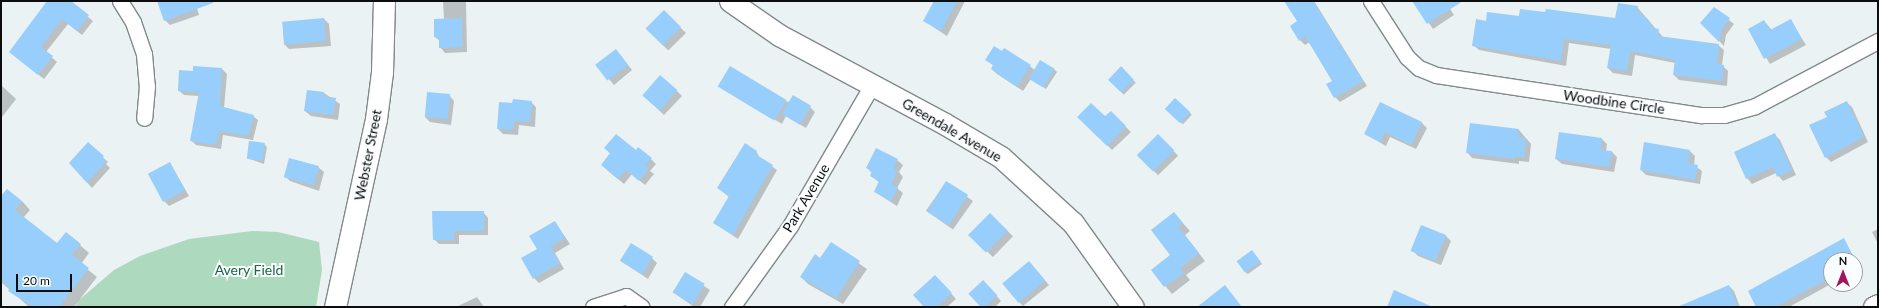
<!DOCTYPE html>
<html>
<head>
<meta charset="utf-8">
<style>
  body { margin:0 }
  #map { position:relative; width:1879px; height:308px; overflow:hidden; background:#eaf2f4; font-family:Lato,sans-serif }
  div>[style] { position:absolute }
  .green>* { inset:0; background:#add9be }
  .shadow>* { inset:0; background:#0003; transform-origin:0 0 }
  .building>* { inset:0; background:#98cefb; transform-origin:0 0 }
  .roads { filter:drop-shadow(1px 0 #82898b) drop-shadow(-1px 0 #82898b) drop-shadow(0 1px #82898b) drop-shadow(0 -1px #82898b) }
  .street>* { height:15px; margin:-7.5px; padding:0 7.5px; transform-origin:7.5px; border-radius:7.5px; background:#fff }
  .secondary>* { height:21px; margin:-10.5px; padding:0 10.5px; transform-origin:10.5px; border-radius:10.5px; background:#fff }
  span { translate:-50% -50%; white-space:nowrap; text-align:center; line-height:1.15; -webkit-text-stroke:4px #fbfeff; paint-order:stroke }
  .street-label { font-size:14px; color:#0b0d0e }
  .park-label { font-size:14px; color:#1c6542 }
  .frame { position:absolute; inset:0; border:2px solid #0b0d0e; pointer-events:none }
  .north { position:absolute; left:1823px; top:252px; width:40px; height:40px; box-sizing:border-box; background:#fbfeff; border:1px solid #9b9e9f; border-radius:50%; rotate:0deg; font-size:11px; font-weight:700; line-height:16px; text-align:center; color:#0b0d0e }
  .north::after { content:''; display:block; margin:auto; width:14px; height:18px; background:#a2145b; clip-path:polygon(50% 0,100% 100%,50% 72%,0 100%) }
  .scale { position:absolute; left:16px; top:274px; width:56px; height:18px; box-sizing:border-box; border:2px solid #0b0d0e; border-top:0; padding-left:5px; font-size:12px; line-height:14px; white-space:nowrap; color:#0b0d0e; -webkit-text-stroke:3px #fbfeff; paint-order:stroke }
</style>
</head>
<body>
<div id="map">
  <div class="green">
    <i style="clip-path:polygon(252px 231px,278px 232px,319px 242px,322px 270px,316px 307px,75px 307px,79px 300px,114px 270px,140px 256px,189px 239px)"></i>
  </div>
  <div class="shadow">
    <i style="clip-path:polygon(49px 1px,69px 1px,93px 21px,82px 35px,68px 24px,46px 52px,57px 62px,44px 79px,16px 57px)"></i>
    <i style="clip-path:polygon(158px 1px,213px 1px,214px 2px,197px 8px,199px 15px,170px 25px,165px 20px)"></i>
    <i style="clip-path:polygon(443px 1px,466px 1px,467px 52px,445px 53px,440px 47px,440px 41px,435px 37px,444px 19px)"></i>
    <i style="clip-path:polygon(930px 1px,965px 1px,947px 36px,924px 21px,934px 3px)"></i>
    <i style="clip-path:polygon(1285px 1px,1314px 1px,1367px 86px,1340px 102px,1335px 97px,1333px 81px,1310px 42px,1305px 45px,1300px 40px,1299px 22px)"></i>
    <i style="clip-path:polygon(1413px 1px,1445px 1px,1454px 15px,1433px 29px)"></i>
    <i style="clip-path:polygon(1637px 7px,1663px 37px,1718px 45px,1724px 50px,1722px 65px,1728px 71px,1727px 86px,1679px 80px,1674px 75px,1675px 63px,1635px 55px,1632px 76px,1613px 73px,1608px 68px,1611px 49px,1569px 43px,1566px 66px,1479px 50px,1473px 45px,1487px 22px,1520px 17px,1616px 19px)"></i>
    <i style="clip-path:polygon(1714px 8px,1734px 24px,1726px 35px,1724px 46px,1702px 23px)"></i>
    <i style="left:664px;top:11px;width:31px;height:25px;rotate:45deg"></i>
    <i style="clip-path:polygon(324px 19px,329px 24px,331px 46px,289px 49px,284px 44px,283px 24px)"></i>
    <i style="clip-path:polygon(1790px 20px,1806px 45px,1770px 64px,1749px 29px,1764px 21px,1772px 30px)"></i>
    <i style="clip-path:polygon(1005px 49px,1035px 70px,1041px 61px,1055px 70px,1057px 72px,1046px 89px,1031px 79px,1023px 91px,997px 74px,992px 69px,994px 66px,987px 59px)"></i>
    <i style="clip-path:polygon(621px 56px,632px 70px,614px 85px,597px 65px)"></i>
    <i style="left:1121px;top:68px;width:21px;height:17px;rotate:45deg"></i>
    <i style="clip-path:polygon(222px 69px,227px 74px,224px 108px,253px 116px,258px 120px,253px 140px,223px 135px,221px 149px,196px 145px,191px 140px,199px 96px,184px 95px,179px 91px,194px 72px)"></i>
    <i style="clip-path:polygon(1px 85px,16px 99px,2px 117px,1px 116px)"></i>
    <i style="clip-path:polygon(718px 85px,810px 107px,815px 112px,806px 128px,786px 116px,782px 124px)"></i>
    <i style="clip-path:polygon(677px 91px,682px 96px,664px 115px,648px 100px)"></i>
    <i style="clip-path:polygon(324px 93px,340px 104px,338px 120px,311px 116px,305px 111px)"></i>
    <i style="clip-path:polygon(449px 95px,454px 101px,451px 125px,430px 122px,425px 117px)"></i>
    <i style="left:1175px;top:99px;width:23px;height:13px;rotate:43deg"></i>
    <i style="clip-path:polygon(531px 102px,536px 107px,535px 127px,519px 125px,518px 135px,503px 134px,498px 129px,513px 104px)"></i>
    <i style="clip-path:polygon(1846px 102px,1852px 107px,1868px 142px,1831px 162px,1826px 157px,1828px 117px)"></i>
    <i style="clip-path:polygon(1111px 112px,1131px 132px,1112px 150px,1079px 117px,1105px 118px)"></i>
    <i style="clip-path:polygon(1421px 122px,1427px 128px,1416px 149px,1390px 137px,1386px 146px,1365px 134px)"></i>
    <i style="clip-path:polygon(1471px 124px,1519px 130px,1531px 144px,1529px 162px,1519px 161px,1519px 164px,1472px 158px,1467px 152px)"></i>
    <i style="left:1158px;top:135px;width:29px;height:28px;rotate:46deg"></i>
    <i style="clip-path:polygon(1775px 135px,1780px 140px,1796px 175px,1783px 181px,1776px 173px,1752px 184px,1747px 178px)"></i>
    <i style="clip-path:polygon(1602px 139px,1607px 144px,1606px 151px,1612px 152px,1617px 157px,1614px 172px,1562px 164px,1556px 159px)"></i>
    <i style="clip-path:polygon(88px 143px,108px 162px,106px 164px,110px 168px,92px 188px,70px 163px)"></i>
    <i style="clip-path:polygon(264px 144px,267px 147px,264px 164px,247px 158px)"></i>
    <i style="clip-path:polygon(605px 148px,636px 151px,651px 159px,656px 164px,650px 171px,654px 174px,645px 185px,632px 174px,624px 184px,607px 170px,611px 154px)"></i>
    <i style="clip-path:polygon(756px 151px,760px 158px,777px 170px,738px 239px,714px 223px,729px 197px,718px 188px)"></i>
    <i style="clip-path:polygon(1690px 151px,1695px 156px,1694px 165px,1702px 171px,1700px 184px,1646px 175px,1641px 170px)"></i>
    <i style="clip-path:polygon(897px 160px,903px 165px,899px 172px,903px 177px,897px 188px,903px 193px,897px 206px,875px 192px,880px 183px,871px 176px,872px 173px,867px 168px)"></i>
    <i style="clip-path:polygon(170px 163px,189px 196px,169px 206px,164px 201px)"></i>
    <i style="clip-path:polygon(318px 167px,324px 172px,319px 191px,290px 181px,285px 176px)"></i>
    <i style="left:946px;top:182px;width:33px;height:35px;rotate:35deg"></i>
    <i style="clip-path:polygon(1px 198px,22px 201px,30px 210px,23px 218px,57px 245px,66px 233px,89px 253px,81px 264px,97px 277px,74px 307px,29px 307px,1px 282px)"></i>
    <i style="clip-path:polygon(483px 212px,488px 218px,488px 235px,459px 235px,459px 244px,439px 244px,434px 239px)"></i>
    <i style="clip-path:polygon(1174px 213px,1190px 231px,1185px 235px,1205px 261px,1186px 275px,1190px 280px,1172px 294px,1152px 270px,1172px 255px)"></i>
    <i style="left:990px;top:214px;width:32px;height:29px;rotate:44deg"></i>
    <i style="clip-path:polygon(555px 222px,570px 244px,555px 253px,564px 269px,539px 283px,534px 278px,538px 250px)"></i>
    <i style="clip-path:polygon(1878px 229px,1878px 244px,1872px 232px)"></i>
    <i style="clip-path:polygon(1445px 235px,1451px 241px,1441px 265px,1418px 256px,1413px 251px)"></i>
    <i style="clip-path:polygon(1843px 240px,1861px 268px,1855px 271px,1855px 260px,1831px 260px,1831px 284px,1789px 307px,1757px 307px)"></i>
    <i style="clip-path:polygon(831px 244px,867px 269px,843px 304px,808px 284px,801px 277px,820px 259px)"></i>
    <i style="clip-path:polygon(1254px 253px,1262px 264px,1248px 274px,1245px 272px)"></i>
    <i style="clip-path:polygon(652px 258px,657px 263px,648px 279px,621px 261px)"></i>
    <i style="clip-path:polygon(1029px 262px,1049px 285px,1023px 306px,1018px 301px)"></i>
    <i style="clip-path:polygon(685px 273px,710px 290px,700px 307px,694px 307px,673px 292px)"></i>
    <i style="clip-path:polygon(941px 282px,956px 299px,947px 307px,926px 307px)"></i>
    <i style="clip-path:polygon(988px 286px,1001px 301px,995px 307px,982px 307px,970px 293px)"></i>
    <i style="clip-path:polygon(1729px 286px,1734px 291px,1740px 307px,1686px 307px)"></i>
    <i style="clip-path:polygon(477px 297px,484px 307px,456px 307px)"></i>
  </div>
  <div class="building">
    <i style="clip-path:polygon(47px 1px,71px 1px,89px 15px,77px 31px,62px 19px,41px 47px,53px 56px,38px 75px,9px 52px)"></i>
    <i style="clip-path:polygon(157px 1px,213px 1px,213px 3px,164px 21px)"></i>
    <i style="clip-path:polygon(934px 1px,957px 1px,941px 31px,923px 21px)"></i>
    <i style="clip-path:polygon(1284px 1px,1313px 1px,1363px 81px,1334px 98px,1326px 84px,1332px 81px,1305px 36px,1299px 41px,1290px 26px,1297px 21px)"></i>
    <i style="clip-path:polygon(1412px 1px,1463px 1px,1427px 24px)"></i>
    <i style="clip-path:polygon(1618px 3px,1638px 6px,1637px 11px,1648px 19px,1653px 28px,1659px 29px,1658px 36px,1719px 44px,1717px 64px,1724px 65px,1722px 81px,1673px 75px,1675px 60px,1630px 51px,1627px 71px,1607px 68px,1611px 45px,1564px 39px,1561px 61px,1472px 46px,1476px 19px,1486px 21px,1487px 12px,1519px 16px,1520px 9px,1545px 12px,1546px 9px,1615px 18px)"></i>
    <i style="clip-path:polygon(1714px 7px,1730px 18px,1722px 29px,1719px 42px,1700px 23px)"></i>
    <i style="left:664px;top:10px;width:24px;height:26px;rotate:45deg"></i>
    <i style="left:324px;top:18px;width:23px;height:42px;rotate:85deg"></i>
    <i style="clip-path:polygon(462px 18px,462px 47px,439px 48px,439px 37px,434px 37px,434px 19px)"></i>
    <i style="clip-path:polygon(1791px 19px,1802px 39px,1764px 59px,1748px 29px,1764px 20px,1770px 30px)"></i>
    <i style="clip-path:polygon(994px 46px,1002px 51px,1004px 48px,1031px 65px,1017px 87px,991px 69px,993px 65px,985px 60px)"></i>
    <i style="left:616px;top:49px;width:20px;height:26px;rotate:53deg"></i>
    <i style="left:1040px;top:60px;width:17px;height:22px;rotate:31deg"></i>
    <i style="clip-path:polygon(193px 66px,222px 68px,220px 106px,254px 115px,248px 136px,219px 131px,216px 145px,190px 141px,199px 92px,178px 91px,178px 89px,179px 70px,193px 71px)"></i>
    <i style="left:730px;top:66px;width:66px;height:24px;rotate:31deg"></i>
    <i style="clip-path:polygon(1121px 66px,1134px 80px,1121px 92px,1108px 80px)"></i>
    <i style="left:660px;top:75px;width:23px;height:27px;rotate:41deg"></i>
    <i style="clip-path:polygon(307px 90px,324px 92px,324px 96px,336px 98px,333px 115px,304px 111px)"></i>
    <i style="left:427px;top:92px;width:23px;height:25px;rotate:5deg"></i>
    <i style="left:793px;top:95px;width:21px;height:22px;rotate:31deg"></i>
    <i style="left:1175px;top:98px;width:21px;height:15px;rotate:43deg"></i>
    <i style="clip-path:polygon(513px 99px,532px 101px,530px 122px,514px 121px,513px 130px,497px 129px,499px 102px,512px 103px)"></i>
    <i style="clip-path:polygon(1847px 101px,1864px 137px,1825px 158px,1809px 125px,1827px 117px,1824px 112px)"></i>
    <i style="clip-path:polygon(1380px 102px,1422px 122px,1411px 145px,1385px 132px,1380px 142px,1364px 134px)"></i>
    <i style="clip-path:polygon(1091px 103px,1105px 116px,1111px 111px,1126px 126px,1107px 146px,1077px 117px)"></i>
    <i style="clip-path:polygon(1470px 123px,1519px 129px,1518px 137px,1526px 138px,1524px 158px,1514px 156px,1514px 159px,1466px 153px)"></i>
    <i style="clip-path:polygon(1559px 132px,1602px 138px,1601px 150px,1612px 151px,1609px 167px,1555px 159px)"></i>
    <i style="clip-path:polygon(1775px 133px,1792px 170px,1777px 177px,1773px 167px,1746px 179px,1734px 152px)"></i>
    <i style="clip-path:polygon(616px 134px,636px 150px,638px 147px,652px 158px,645px 165px,649px 168px,639px 181px,626px 170px,618px 179px,601px 165px,610px 153px,604px 148px)"></i>
    <i style="left:1158px;top:134px;width:23px;height:30px;rotate:45deg"></i>
    <i style="left:249px;top:141px;width:16px;height:18px;rotate:7deg"></i>
    <i style="clip-path:polygon(88px 142px,104px 156px,102px 158px,106px 162px,87px 183px,69px 163px)"></i>
    <i style="clip-path:polygon(1644px 142px,1690px 150px,1688px 163px,1698px 165px,1695px 180px,1640px 170px)"></i>
    <i style="clip-path:polygon(745px 143px,757px 151px,755px 154px,773px 165px,733px 235px,713px 223px,729px 196px,717px 188px)"></i>
    <i style="clip-path:polygon(876px 148px,898px 159px,893px 168px,898px 171px,891px 184px,898px 187px,891px 201px,874px 192px,879px 181px,870px 176px,872px 171px,866px 168px)"></i>
    <i style="left:289px;top:158px;width:31px;height:20px;rotate:15deg"></i>
    <i style="left:170px;top:162px;width:32px;height:25px;rotate:62deg"></i>
    <i style="left:946px;top:181px;width:26px;height:36px;rotate:32deg"></i>
    <i style="clip-path:polygon(7px 189px,22px 201px,15px 210px,57px 243px,66px 232px,81px 244px,72px 255px,89px 268px,59px 307px,33px 307px,8px 291px,10px 288px,1px 281px,1px 196px)"></i>
    <i style="clip-path:polygon(432px 211px,484px 211px,484px 231px,454px 231px,454px 240px,433px 240px)"></i>
    <i style="clip-path:polygon(1174px 212px,1183px 223px,1178px 227px,1199px 253px,1180px 268px,1184px 273px,1164px 287px,1151px 270px,1170px 255px,1151px 230px)"></i>
    <i style="left:990px;top:213px;width:25px;height:31px;rotate:45deg"></i>
    <i style="clip-path:polygon(555px 221px,565px 238px,550px 247px,560px 263px,533px 279px,521px 258px,537px 249px,529px 236px)"></i>
    <i style="left:1421px;top:225px;width:27px;height:28px;rotate:22deg"></i>
    <i style="clip-path:polygon(1844px 238px,1855px 260px,1831px 260px,1830px 278px,1775px 307px,1756px 307px,1748px 291px)"></i>
    <i style="clip-path:polygon(831px 242px,860px 261px,836px 298px,800px 277px,815px 254px,820px 258px)"></i>
    <i style="left:631px;top:243px;width:26px;height:21px;rotate:32deg"></i>
    <i style="left:1252px;top:250px;width:14px;height:19px;rotate:54deg"></i>
    <i style="left:1029px;top:261px;width:25px;height:35px;rotate:50deg"></i>
    <i style="left:685px;top:272px;width:23px;height:24px;rotate:31deg"></i>
    <i style="clip-path:polygon(935px 275px,952px 293px,937px 307px,924px 307px,913px 295px)"></i>
    <i style="left:983px;top:280px;width:21px;height:20px;rotate:47deg"></i>
    <i style="clip-path:polygon(1225px 285px,1242px 307px,1197px 307px)"></i>
    <i style="clip-path:polygon(1729px 285px,1738px 307px,1677px 307px)"></i>
    <i style="clip-path:polygon(1394px 290px,1433px 307px,1387px 307px)"></i>
  </div>
  <div class="roads">
    <div class="street">
      <i style="left:120px;top:1px;width:25px;rotate:58deg"></i>
      <i style="left:133px;top:22px;width:34px;rotate:71deg"></i>
      <i style="left:144px;top:54px;width:32px;rotate:85deg"></i>
      <i style="left:147px;top:86px;width:32px;rotate:95deg"></i>
      <i style="left:1371px;top:1px;width:67px;rotate:57.3deg"></i>
      <i style="left:1407px;top:57px;width:16px;rotate:43deg"></i>
      <i style="left:1419px;top:68px;width:18px;rotate:22deg"></i>
      <i style="left:1436px;top:75px;width:269px;rotate:8.6deg"></i>
      <i style="left:1702px;top:115px;width:22px"></i>
      <i style="left:1724px;top:115px;width:32px;rotate:-16deg"></i>
      <i style="left:1755px;top:106px;width:139px;rotate:-27.9deg"></i>
      <i style="left:593px;top:307px;width:35px;rotate:-18deg"></i>
      <i style="left:626px;top:296px;width:19px;rotate:35deg"></i>
      <i style="left:732px;top:307px;width:100px;rotate:-54.4deg"></i>
      <i style="left:790px;top:226px;width:163px;rotate:-59.8deg"></i>
    </div>
    <div class="secondary">
      <i style="left:730px;top:1px;width:60px;rotate:34.8deg"></i>
      <i style="left:779px;top:35px;width:188px;rotate:28.2deg"></i>
      <i style="left:945px;top:124px;width:65px;rotate:30.5deg"></i>
      <i style="left:1001px;top:157px;width:98px;rotate:42.5deg"></i>
      <i style="left:1073px;top:223px;width:103px;rotate:54.5deg"></i>
      <i style="left:335px;top:307px;width:192px;rotate:-77.7deg"></i>
      <i style="left:376px;top:119px;width:47px;rotate:-82.7deg"></i>
      <i style="left:382px;top:72px;width:71px;rotate:-88.4deg"></i>
      <i style="left:1874px;top:307px;width:4px;rotate:-27deg"></i>
    </div>
  </div>
  <div class="street-label">
    <span style="left:1614px;top:102px;rotate:8deg">Woodbine Circle</span>
    <span style="left:952px;top:130px;rotate:30deg">Greendale Avenue</span>
    <span style="left:368px;top:155px;rotate:-79deg">Webster Street</span>
    <span style="left:806px;top:198px;rotate:-59deg">Park Avenue</span>
  </div>
  <div class="park-label">
    <span style="left:249px;top:270px">Avery Field</span>
  </div>
  <div class="frame"></div>
  <div class="north">N</div>
  <div class="scale">20 m</div>
</div>
</body>
</html>
